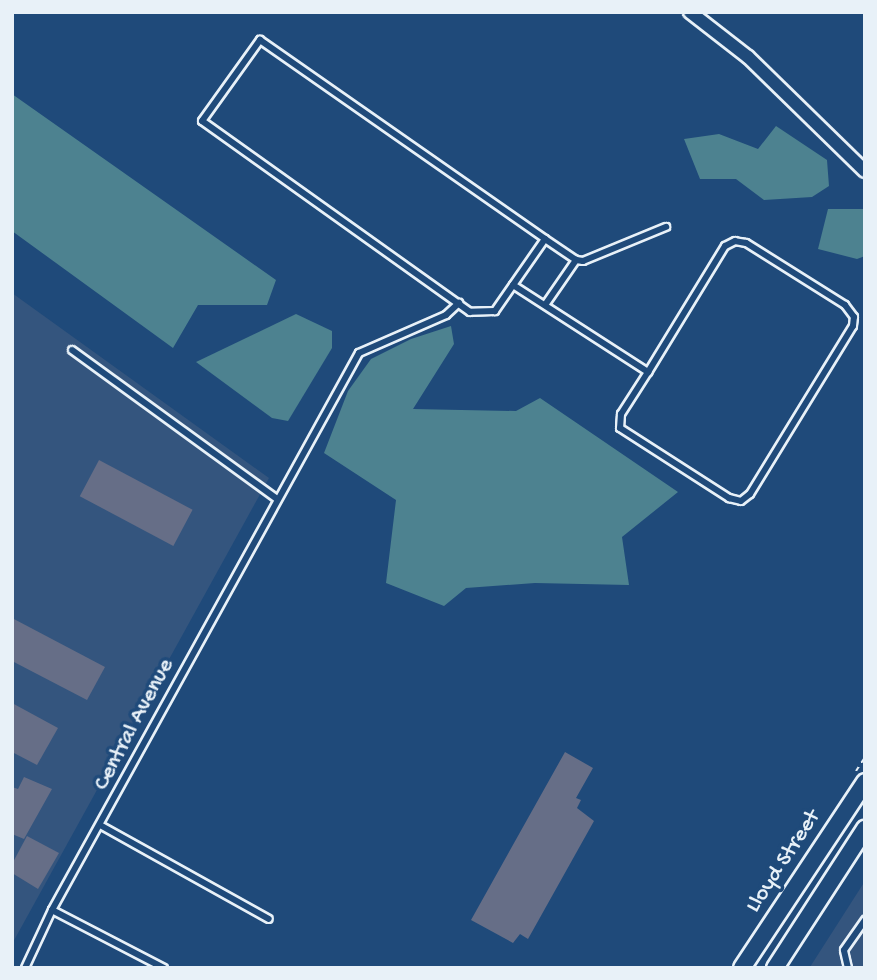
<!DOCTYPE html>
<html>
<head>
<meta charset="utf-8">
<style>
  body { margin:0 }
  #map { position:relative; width:877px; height:980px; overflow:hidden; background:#1f4a7a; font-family:"Gochi Hand",sans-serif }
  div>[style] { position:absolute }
  .built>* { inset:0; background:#34557e }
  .green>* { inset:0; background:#4d8290 }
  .building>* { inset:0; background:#666e87; transform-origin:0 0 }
  .path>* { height:2px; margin-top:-1px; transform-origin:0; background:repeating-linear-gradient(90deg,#e8f1f8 0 5px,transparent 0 10px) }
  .roads { filter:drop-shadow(2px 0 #e8f1f8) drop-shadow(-2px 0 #e8f1f8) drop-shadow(0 2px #e8f1f8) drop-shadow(0 -2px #e8f1f8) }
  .lane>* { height:6px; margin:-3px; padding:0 3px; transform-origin:3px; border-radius:3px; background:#1f4a7a }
  .street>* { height:12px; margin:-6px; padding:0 6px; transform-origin:6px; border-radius:6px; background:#1f4a7a }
  .secondary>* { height:16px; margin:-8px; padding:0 8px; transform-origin:8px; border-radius:8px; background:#1f4a7a }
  span { translate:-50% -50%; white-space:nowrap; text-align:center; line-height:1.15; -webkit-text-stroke:7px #1f4a7a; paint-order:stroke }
  .street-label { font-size:23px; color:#e8f1f8 }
  .frame { position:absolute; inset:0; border:14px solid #e8f1f8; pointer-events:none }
</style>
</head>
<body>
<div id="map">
  <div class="built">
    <i style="clip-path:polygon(12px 293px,269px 478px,12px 944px)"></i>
    <i style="clip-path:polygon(865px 881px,865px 968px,809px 968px,810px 967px)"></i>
  </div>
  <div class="green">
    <i style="clip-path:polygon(12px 94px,276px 280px,267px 305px,198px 305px,173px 348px,12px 231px)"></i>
    <i style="clip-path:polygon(776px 126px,827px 160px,829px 186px,812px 197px,764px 200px,736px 179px,700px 179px,684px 139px,719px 134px,758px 149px)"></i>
    <i style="clip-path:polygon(828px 209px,865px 209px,865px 256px,857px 259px,818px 249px)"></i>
    <i style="clip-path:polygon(296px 314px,332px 331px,332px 348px,288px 421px,272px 418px,196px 362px)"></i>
    <i style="clip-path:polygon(451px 326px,454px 344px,413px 409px,516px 411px,540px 398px,678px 492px,622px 537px,629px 585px,535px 583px,466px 588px,444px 606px,386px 583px,396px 500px,324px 453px,348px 391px,371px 359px,411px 339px)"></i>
  </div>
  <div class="building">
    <i style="left:99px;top:460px;width:106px;height:41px;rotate:28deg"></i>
    <i style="clip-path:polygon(12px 618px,105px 667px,87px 700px,12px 661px)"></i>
    <i style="clip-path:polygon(12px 703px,58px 728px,37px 765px,12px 752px)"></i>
    <i style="clip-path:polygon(565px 752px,593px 768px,576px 798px,581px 800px,577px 808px,594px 821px,528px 939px,520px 934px,513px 943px,471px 920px)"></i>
    <i style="clip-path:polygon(24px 777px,52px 789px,24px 839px,12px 834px,12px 787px,18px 789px)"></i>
    <i style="clip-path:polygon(27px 836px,59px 853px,38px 889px,12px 873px,12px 864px)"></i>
  </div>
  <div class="path">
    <i style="left:856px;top:771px;width:17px;rotate:-57deg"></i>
  </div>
  <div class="roads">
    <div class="lane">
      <i style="left:545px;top:239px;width:88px;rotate:124.8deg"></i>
      <i style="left:495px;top:311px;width:25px;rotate:178deg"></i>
      <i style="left:470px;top:312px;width:329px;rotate:-144.5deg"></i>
      <i style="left:202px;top:121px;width:100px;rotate:-54.4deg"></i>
      <i style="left:260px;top:40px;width:348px;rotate:34.9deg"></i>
      <i style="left:545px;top:239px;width:37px;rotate:34deg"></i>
      <i style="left:576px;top:260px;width:7px;rotate:8deg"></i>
      <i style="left:583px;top:261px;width:90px;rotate:-22.3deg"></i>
      <i style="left:513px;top:285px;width:161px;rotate:32.8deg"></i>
      <i style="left:648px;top:372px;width:50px;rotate:122.7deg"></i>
      <i style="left:621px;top:414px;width:14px;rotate:94deg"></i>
      <i style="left:620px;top:428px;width:130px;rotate:32.7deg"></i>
      <i style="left:729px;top:498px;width:12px;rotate:14deg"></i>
      <i style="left:741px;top:501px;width:11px;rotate:-38deg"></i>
      <i style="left:750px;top:494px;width:197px;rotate:-58.5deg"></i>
      <i style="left:853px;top:326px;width:9px;rotate:-84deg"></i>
      <i style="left:854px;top:317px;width:15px;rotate:-127deg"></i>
      <i style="left:845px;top:305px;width:117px;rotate:-147.9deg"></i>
      <i style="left:746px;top:243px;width:11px;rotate:-170deg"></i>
      <i style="left:735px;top:241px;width:11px;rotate:153deg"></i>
      <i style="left:725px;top:246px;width:148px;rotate:121.4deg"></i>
      <i style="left:545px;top:305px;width:55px;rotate:-55.4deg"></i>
      <i style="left:72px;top:350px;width:253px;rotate:36deg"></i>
      <i style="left:100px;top:825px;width:193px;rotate:29.1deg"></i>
      <i style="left:52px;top:910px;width:126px;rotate:27.4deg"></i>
      <i style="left:25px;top:968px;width:64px;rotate:-65deg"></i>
      <i style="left:52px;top:910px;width:636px;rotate:-61.14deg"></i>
      <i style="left:359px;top:353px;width:95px;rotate:-23.6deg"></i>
      <i style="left:446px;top:315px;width:18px;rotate:-43deg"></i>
      <i style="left:848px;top:968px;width:18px;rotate:-103deg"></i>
      <i style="left:844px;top:950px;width:37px;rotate:-55deg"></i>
    </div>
    <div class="street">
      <i style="left:690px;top:12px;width:73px;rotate:37.8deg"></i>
      <i style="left:748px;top:57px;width:163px;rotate:44.3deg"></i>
    </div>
    <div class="secondary">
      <i style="left:742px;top:968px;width:223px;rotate:-56.5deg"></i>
      <i style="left:775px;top:968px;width:166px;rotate:-57.1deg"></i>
    </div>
  </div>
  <div class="street-label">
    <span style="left:135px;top:725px;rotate:-62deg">Central Avenue</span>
    <span style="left:784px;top:862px;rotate:-57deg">Lloyd Street</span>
  </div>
  <div class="frame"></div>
</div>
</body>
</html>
